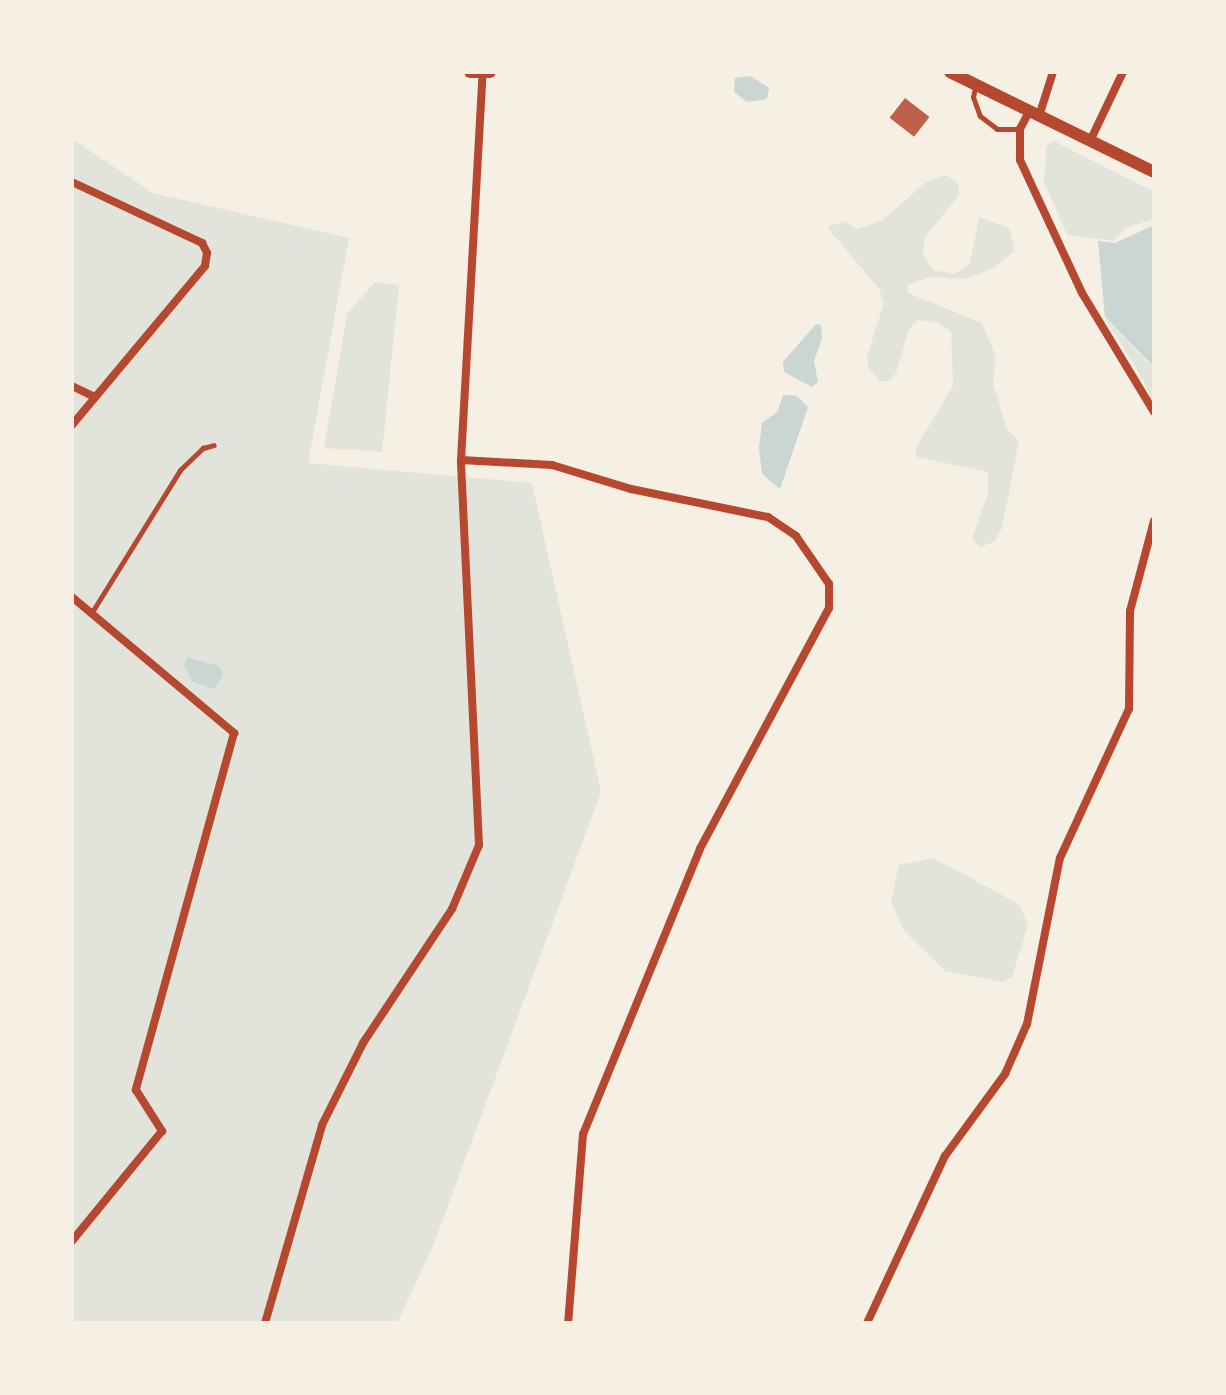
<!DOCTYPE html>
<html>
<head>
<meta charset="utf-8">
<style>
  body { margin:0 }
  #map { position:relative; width:1226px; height:1395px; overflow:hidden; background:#f6efe4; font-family:Overpass,sans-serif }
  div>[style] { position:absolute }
  .green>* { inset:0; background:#e2e4dc }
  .water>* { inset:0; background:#c9d6d2 }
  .building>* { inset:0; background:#bf614a; transform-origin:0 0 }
  .service>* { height:5px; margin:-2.5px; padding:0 2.5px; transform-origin:2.5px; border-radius:2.5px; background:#b5482f }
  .minor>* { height:8px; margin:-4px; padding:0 4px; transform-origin:4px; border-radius:4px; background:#b5482f }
  .tertiary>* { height:12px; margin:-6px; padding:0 6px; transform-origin:6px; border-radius:6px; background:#b5482f }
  span { translate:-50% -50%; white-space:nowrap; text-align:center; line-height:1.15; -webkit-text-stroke:8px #f6efe4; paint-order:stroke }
  .frame { position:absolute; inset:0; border:74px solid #f6efe4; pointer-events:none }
</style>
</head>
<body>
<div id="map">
  <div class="green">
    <i style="clip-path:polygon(72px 139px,153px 193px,349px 238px,308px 463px,532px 483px,601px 792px,432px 1249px,397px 1323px,72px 1323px)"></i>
    <i style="clip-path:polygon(1054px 141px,1154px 192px,1154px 219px,1126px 228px,1114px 241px,1067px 235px,1044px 182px,1046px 146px)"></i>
    <i style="clip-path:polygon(946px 175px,959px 184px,959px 195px,925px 237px,923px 253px,933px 270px,954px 274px,970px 264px,979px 217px,1009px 228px,1015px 251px,991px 269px,965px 279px,931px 277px,907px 285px,908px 293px,982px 323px,996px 357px,993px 383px,1007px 429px,1019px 441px,1002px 528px,994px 542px,980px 547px,972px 539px,988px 494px,988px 472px,917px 457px,915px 449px,953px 386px,951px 332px,939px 323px,918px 320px,909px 329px,896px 373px,890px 381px,880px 381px,868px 368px,867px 356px,884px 303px,879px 289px,827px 227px,845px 221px,857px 229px,883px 220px,926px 182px)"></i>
    <i style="clip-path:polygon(375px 282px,399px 285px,382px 452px,324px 448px,347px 314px)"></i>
    <i style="clip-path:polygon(1104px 317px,1154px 368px,1154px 404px,1140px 374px)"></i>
    <i style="clip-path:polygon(933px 858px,1019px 904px,1028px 925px,1012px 977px,1003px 982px,945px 971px,904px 931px,891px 902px,899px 865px)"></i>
  </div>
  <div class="water">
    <i style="clip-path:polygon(751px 76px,769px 88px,767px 99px,747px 102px,734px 92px,735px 78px)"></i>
    <i style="clip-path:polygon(1154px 225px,1154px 367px,1105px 317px,1098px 241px,1115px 243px)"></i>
    <i style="clip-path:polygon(816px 324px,821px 325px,822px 338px,814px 361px,818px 382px,812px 387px,784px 372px,783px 362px)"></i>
    <i style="clip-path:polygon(783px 395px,797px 396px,808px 407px,780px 489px,762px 474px,759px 448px,762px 423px,778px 411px)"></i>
    <i style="clip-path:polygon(187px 657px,219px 666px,223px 675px,214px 689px,193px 682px,184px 666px)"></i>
  </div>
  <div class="building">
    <i style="left:905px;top:98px;width:31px;height:25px;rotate:38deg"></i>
  </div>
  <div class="service">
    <i style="left:976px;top:84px;width:13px;rotate:103deg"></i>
    <i style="left:973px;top:97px;width:20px;rotate:70deg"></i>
    <i style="left:980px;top:116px;width:21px;rotate:37deg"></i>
    <i style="left:997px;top:129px;width:23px"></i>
    <i style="left:92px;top:612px;width:167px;rotate:-58.2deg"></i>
    <i style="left:180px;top:470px;width:32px;rotate:-44deg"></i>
    <i style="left:203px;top:448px;width:11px;rotate:-15deg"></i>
  </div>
  <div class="minor">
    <i style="left:1030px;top:110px;width:21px;rotate:118deg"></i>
    <i style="left:1020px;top:129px;width:31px;rotate:90deg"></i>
    <i style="left:1020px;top:160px;width:147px;rotate:65deg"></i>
    <i style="left:1082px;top:293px;width:139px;rotate:58.8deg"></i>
    <i style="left:1040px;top:113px;width:43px;rotate:-72.4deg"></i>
    <i style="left:1091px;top:139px;width:74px;rotate:-64.5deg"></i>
    <i style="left:72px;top:182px;width:144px;rotate:25.1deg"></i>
    <i style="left:202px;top:243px;width:11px;rotate:63deg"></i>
    <i style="left:207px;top:253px;width:13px;rotate:99deg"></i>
    <i style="left:205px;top:266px;width:207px;rotate:129.9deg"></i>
    <i style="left:72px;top:386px;width:25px;rotate:26deg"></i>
    <i style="left:461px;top:460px;width:91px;rotate:3.1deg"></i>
    <i style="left:552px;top:465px;width:83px;rotate:16.9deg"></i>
    <i style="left:631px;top:489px;width:140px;rotate:11.6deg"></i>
    <i style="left:768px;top:517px;width:34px;rotate:34deg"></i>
    <i style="left:796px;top:536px;width:58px;rotate:55.5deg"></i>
    <i style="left:829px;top:584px;width:24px;rotate:90deg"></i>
    <i style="left:829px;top:608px;width:273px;rotate:118.2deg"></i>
    <i style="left:700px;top:849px;width:308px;rotate:112.3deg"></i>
    <i style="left:583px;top:1134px;width:190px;rotate:94.5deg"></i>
    <i style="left:72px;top:597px;width:212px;rotate:40deg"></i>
    <i style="left:234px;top:733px;width:370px;rotate:105.4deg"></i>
    <i style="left:136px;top:1090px;width:49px;rotate:57.6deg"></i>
    <i style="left:162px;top:1131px;width:142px;rotate:129.3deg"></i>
    <i style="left:265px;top:1323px;width:206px;rotate:-73.9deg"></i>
    <i style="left:322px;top:1125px;width:92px;rotate:-63.4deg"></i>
    <i style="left:363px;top:1043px;width:161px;rotate:-56.4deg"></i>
    <i style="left:452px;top:909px;width:69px;rotate:-67.1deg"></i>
    <i style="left:479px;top:845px;width:385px;rotate:-92.7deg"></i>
    <i style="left:461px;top:460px;width:389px;rotate:-86.8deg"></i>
    <i style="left:867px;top:1323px;width:184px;rotate:-65deg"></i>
    <i style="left:945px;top:1156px;width:102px;rotate:-53.8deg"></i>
    <i style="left:1005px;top:1074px;width:55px;rotate:-66.3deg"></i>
    <i style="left:1027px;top:1024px;width:169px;rotate:-78.8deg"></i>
    <i style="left:1060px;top:858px;width:164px;rotate:-65.2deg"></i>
    <i style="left:1129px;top:709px;width:98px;rotate:-89.4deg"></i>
    <i style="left:1130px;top:611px;width:93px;rotate:-75.1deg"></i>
  </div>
  <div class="tertiary">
    <i style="left:470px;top:72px;width:20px"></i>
    <i style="left:950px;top:72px;width:227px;rotate:26.1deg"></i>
  </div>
  <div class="frame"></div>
</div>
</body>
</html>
